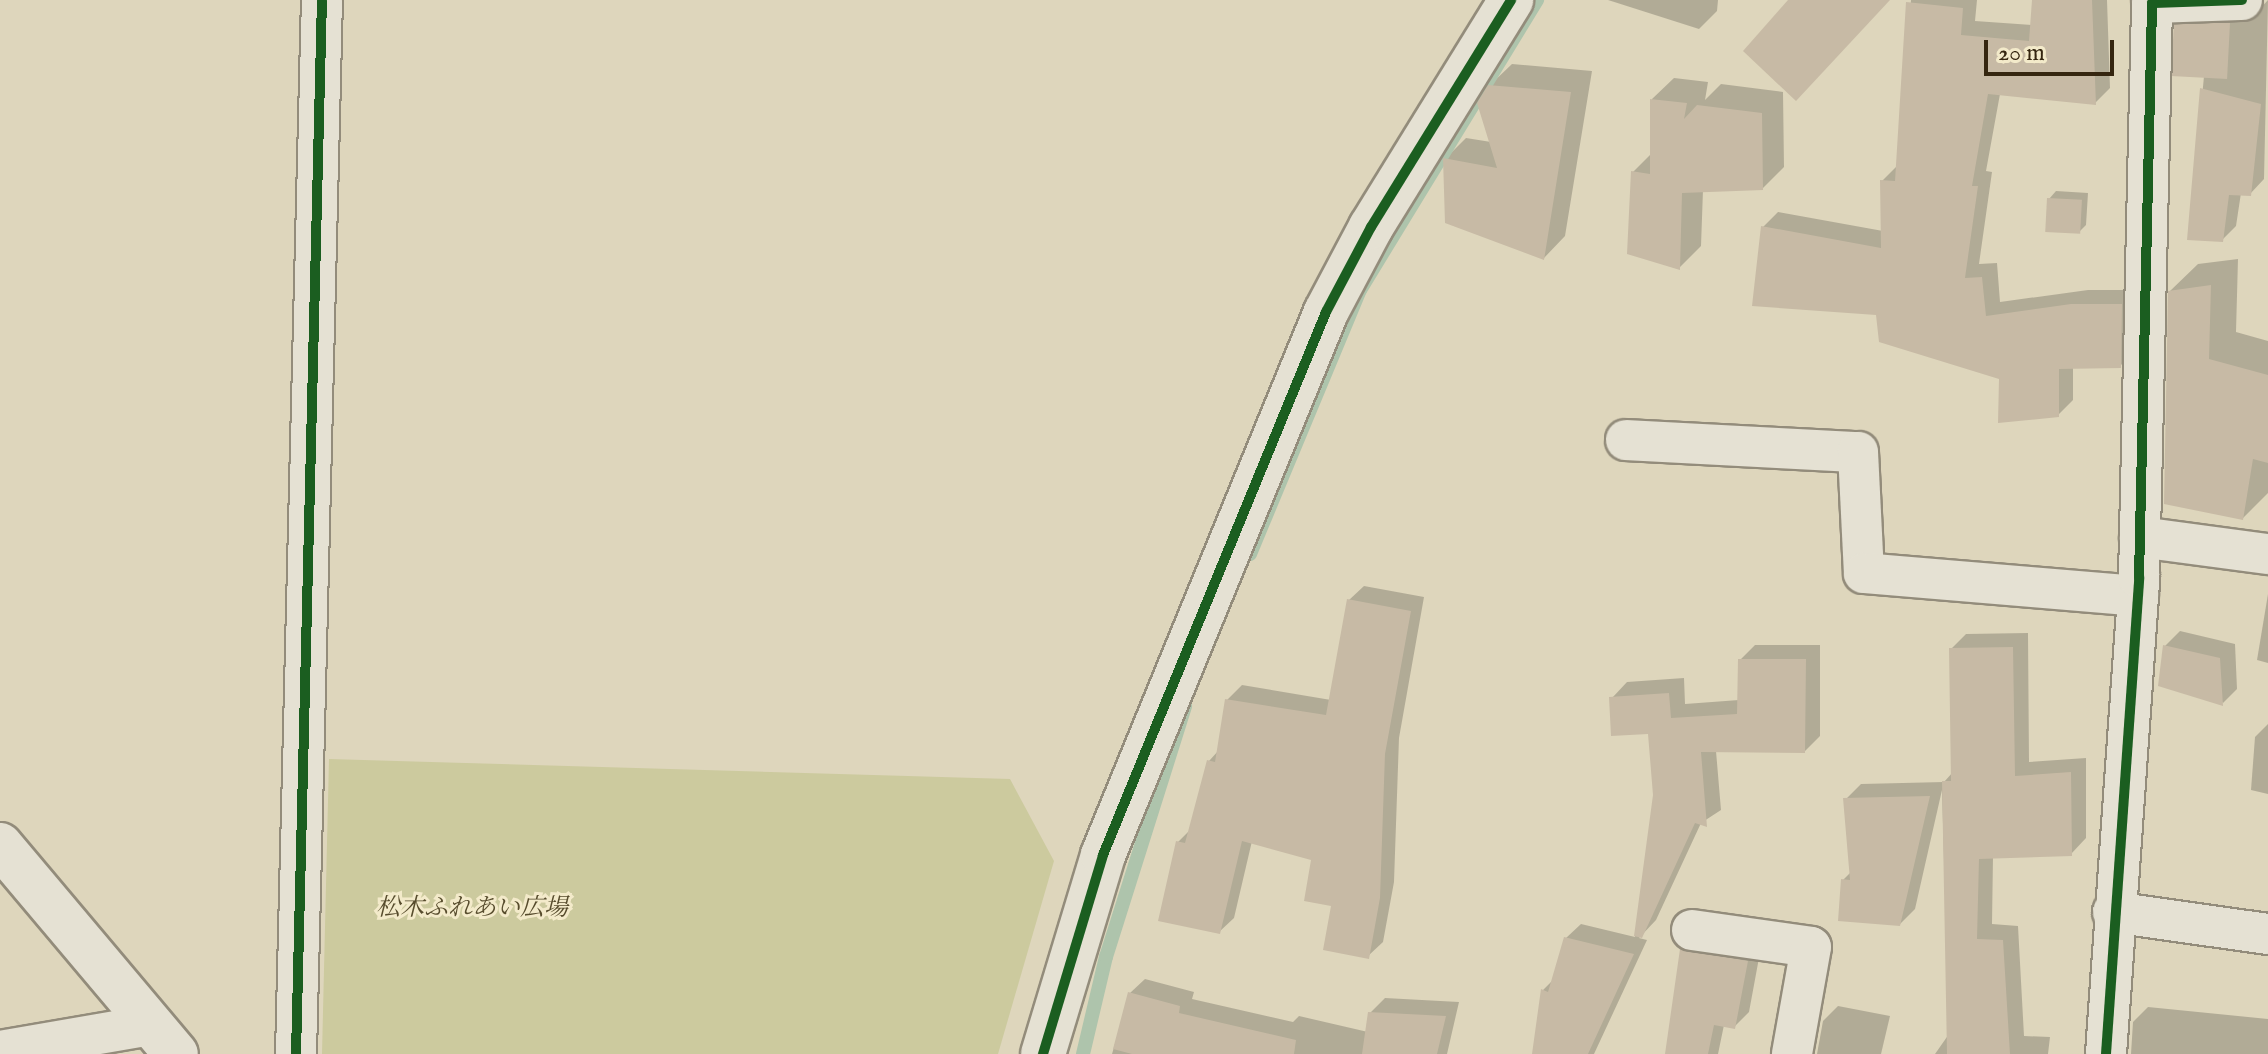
<!DOCTYPE html>
<html>
<head>
<meta charset="utf-8">
<style>
  body { margin:0 }
  #map { position:relative; width:2268px; height:1054px; overflow:hidden; background:#ded6bc; font-family:"IM FELL English","Noto Serif JP",serif }
  div>[style] { position:absolute }
  .green>* { inset:0; background:#ccca9e }
  .shadow>* { inset:0; background:#0003 }
  .stream>* { height:14px; margin:-7px; padding:0 7px; transform-origin:7px; border-radius:7px; background:#aec4ac }
  .building>* { inset:0; background:#c7baa5; transform-origin:0 0 }
  .roads { filter:drop-shadow(2px 0 #938c7b) drop-shadow(-2px 0 #938c7b) drop-shadow(0 2px #938c7b) drop-shadow(0 -2px #938c7b) }
  .street>* { height:40px; margin:-20px; padding:0 20px; transform-origin:20px; border-radius:20px; background:#e5e1d3 }
  .secondary>* { height:44px; margin:-22px; padding:0 22px; transform-origin:22px; border-radius:22px; background:#e5e1d3 }
  .cycleway>* { height:10px; margin:-5px; padding:0 5px; transform-origin:5px; border-radius:5px; background:#1b5e20 }
  span { translate:-50% -50%; white-space:nowrap; text-align:center; line-height:1.15; -webkit-text-stroke:6px #f3eaca; paint-order:stroke }
  .park-label { font-size:24px; color:#574c2d; font-style:italic }
  .scale { position:absolute; left:1984px; top:40px; width:130px; height:36px; box-sizing:border-box; border:4px solid #352610; border-top:0; padding-left:10px; font-size:24px; line-height:28px; white-space:nowrap; color:#352610; -webkit-text-stroke:6px #f3eaca; paint-order:stroke }
</style>
</head>
<body>
<div id="map">
  <div class="green">
    <i style="clip-path:polygon(329px 759px,1010px 779px,1054px 861px,998px 1054px,322px 1054px)"></i>
  </div>
  <div class="shadow">
    <i style="clip-path:polygon(1608px 0,1718px 0,1717px 11px,1699px 29px)"></i>
    <i style="clip-path:polygon(1911px 0,1977px 0,1975px 21px,2032px 25px,2034px 0,2107px 0,2110px 88px,2095px 103px,2000px 94px,1986px 171px,1992px 172px,1979px 264px,1997px 263px,2000px 302px,2088px 290px,2136px 290px,2135px 351px,2120px 366px,2073px 367px,2073px 400px,2058px 415px,2001px 377px,1878px 313px,1763px 227px,1778px 212px,1883px 231px,1882px 181px,1898px 165px)"></i>
    <i style="clip-path:polygon(2268px 0,2264px 179px,2250px 194px,2241px 193px,2236px 226px,2222px 240px,2189px 238px,2204px 76px,2176px 26px,2191px 12px,2259px 10px)"></i>
    <i style="clip-path:polygon(1512px 64px,1592px 71px,1565px 236px,1544px 258px,1445px 159px,1466px 138px,1491px 142px,1489px 86px)"></i>
    <i style="clip-path:polygon(1674px 78px,1708px 82px,1705px 100px,1721px 84px,1783px 92px,1784px 167px,1762px 189px,1703px 190px,1701px 246px,1680px 267px,1633px 172px,1652px 153px,1652px 99px)"></i>
    <i style="clip-path:polygon(2056px 191px,2088px 193px,2086px 225px,2079px 232px,2049px 199px)"></i>
    <i style="clip-path:polygon(2238px 259px,2236px 332px,2268px 341px,2268px 493px,2243px 518px,2170px 291px,2198px 264px)"></i>
    <i style="clip-path:polygon(1364px 586px,1424px 597px,1399px 738px,1394px 882px,1383px 942px,1368px 956px,1333px 904px,1314px 858px,1252px 841px,1234px 918px,1219px 932px,1178px 842px,1191px 829px,1209px 761px,1219px 750px,1227px 700px,1242px 685px,1331px 700px,1349px 600px)"></i>
    <i style="clip-path:polygon(2268px 594px,2268px 663px,2257px 660px)"></i>
    <i style="clip-path:polygon(2180px 631px,2235px 644px,2237px 689px,2223px 703px,2165px 646px)"></i>
    <i style="clip-path:polygon(2028px 633px,2029px 762px,2086px 758px,2086px 838px,2071px 854px,1993px 857px,1992px 924px,2018px 926px,2024px 1036px,2050px 1037px,2048px 1054px,1935px 1054px,1949px 1034px,1942px 790px,1915px 909px,1900px 924px,1843px 880px,1851px 872px,1846px 799px,1861px 784px,1944px 782px,1953px 772px,1951px 649px,1966px 634px)"></i>
    <i style="clip-path:polygon(1755px 645px,1820px 645px,1820px 736px,1805px 751px,1716px 751px,1721px 810px,1701px 823px,1656px 920px,1639px 938px,1647px 940px,1594px 1054px,1534px 1054px,1543px 990px,1553px 980px,1566px 938px,1581px 924px,1635px 937px,1655px 795px,1650px 732px,1612px 698px,1627px 682px,1684px 678px,1685px 704px,1739px 700px,1740px 660px)"></i>
    <i style="clip-path:polygon(2268px 724px,2268px 794px,2251px 790px,2255px 737px)"></i>
    <i style="clip-path:polygon(1696px 936px,1761px 947px,1749px 1012px,1734px 1027px,1724px 1025px,1718px 1054px,1667px 1054px,1682px 950px)"></i>
    <i style="clip-path:polygon(1145px 979px,1194px 992px,1192px 999px,1293px 1022px,1299px 1016px,1368px 1032px,1370px 1013px,1385px 998px,1459px 1002px,1447px 1054px,1112px 1054px,1130px 993px)"></i>
    <i style="clip-path:polygon(1838px 1006px,1890px 1016px,1881px 1054px,1817px 1054px,1823px 1021px)"></i>
    <i style="clip-path:polygon(2148px 1007px,2268px 1019px,2268px 1054px,2131px 1054px,2133px 1022px)"></i>
  </div>
  <div class="stream">
    <i style="left:1250px;top:554px;width:286px;rotate:-67.4deg"></i>
    <i style="left:1360px;top:290px;width:340px;rotate:-58.6deg"></i>
    <i style="left:1083px;top:1054px;width:100px;rotate:-76.7deg"></i>
    <i style="left:1106px;top:957px;width:263px;rotate:-72.5deg"></i>
  </div>
  <div class="building">
    <i style="clip-path:polygon(1788px 0,1890px 0,1796px 101px,1743px 51px)"></i>
    <i style="clip-path:polygon(2032px 0,2092px 0,2096px 105px,1988px 94px,1972px 186px,1978px 186px,1965px 278px,1982px 277px,1986px 316px,2071px 304px,2122px 304px,2121px 368px,2059px 369px,2059px 417px,1998px 423px,1999px 379px,1879px 342px,1876px 315px,1752px 306px,1761px 226px,1881px 248px,1880px 180px,1895px 181px,1906px 2px,1963px 8px,1961px 35px,2029px 41px)"></i>
    <i style="left:2230px;top:23px;width:56px;height:56px;rotate:93deg"></i>
    <i style="clip-path:polygon(1488px 85px,1571px 92px,1544px 260px,1445px 223px,1443px 158px,1497px 168px,1477px 103px)"></i>
    <i style="clip-path:polygon(2200px 88px,2261px 104px,2251px 196px,2229px 195px,2223px 242px,2187px 240px)"></i>
    <i style="clip-path:polygon(1650px 99px,1687px 103px,1684px 119px,1697px 105px,1762px 113px,1763px 190px,1682px 193px,1680px 270px,1627px 254px,1631px 171px,1650px 174px)"></i>
    <i style="left:2047px;top:198px;width:35px;height:34px;rotate:3deg"></i>
    <i style="clip-path:polygon(2211px 285px,2209px 359px,2268px 375px,2268px 463px,2253px 459px,2243px 520px,2164px 504px,2168px 291px)"></i>
    <i style="clip-path:polygon(1347px 599px,1411px 611px,1385px 754px,1380px 898px,1369px 959px,1323px 950px,1331px 906px,1304px 901px,1311px 860px,1242px 841px,1220px 934px,1158px 921px,1176px 841px,1185px 843px,1207px 760px,1215px 762px,1225px 699px,1326px 715px)"></i>
    <i style="clip-path:polygon(2163px 645px,2220px 658px,2223px 706px,2158px 686px)"></i>
    <i style="clip-path:polygon(2013px 647px,2015px 776px,2071px 772px,2072px 856px,1979px 859px,1977px 939px,2003px 940px,2010px 1054px,1947px 1054px,1942px 781px,1951px 781px,1949px 648px)"></i>
    <i style="clip-path:polygon(1738px 659px,1806px 659px,1805px 753px,1701px 752px,1707px 827px,1695px 823px,1642px 938px,1634px 936px,1653px 795px,1648px 734px,1611px 736px,1609px 697px,1669px 693px,1671px 718px,1737px 714px)"></i>
    <i style="clip-path:polygon(1930px 796px,1900px 926px,1838px 921px,1841px 879px,1850px 880px,1843px 798px)"></i>
    <i style="clip-path:polygon(1564px 937px,1634px 954px,1588px 1054px,1532px 1054px,1541px 989px,1548px 992px)"></i>
    <i style="clip-path:polygon(1680px 949px,1748px 961px,1735px 1029px,1714px 1025px,1708px 1054px,1665px 1054px)"></i>
    <i style="clip-path:polygon(1128px 992px,1180px 1006px,1179px 1013px,1296px 1040px,1294px 1054px,1132px 1054px,1113px 1049px)"></i>
    <i style="clip-path:polygon(1368px 1012px,1446px 1016px,1437px 1054px,1362px 1054px)"></i>
  </div>
  <div class="roads">
    <div class="street">
      <i style="left:1626px;top:440px;width:232px;rotate:3deg"></i>
      <i style="left:1858px;top:452px;width:121px;rotate:87.2deg"></i>
      <i style="left:1864px;top:573px;width:275px;rotate:4.8deg"></i>
      <i style="left:2140px;top:537px;width:129px;rotate:7.6deg"></i>
      <i style="left:2113px;top:912px;width:157px;rotate:8.1deg"></i>
      <i style="left:1692px;top:930px;width:120px;rotate:8.1deg"></i>
      <i style="left:1811px;top:947px;width:109px;rotate:100.1deg"></i>
      <i style="left:0;top:1051px;width:153px;rotate:-9.8deg"></i>
      <i style="left:296px;top:1054px;width:1054px;rotate:-88.59deg"></i>
      <i style="left:2106px;top:1054px;width:477px;rotate:-86deg"></i>
      <i style="left:2139px;top:578px;width:575px;rotate:-88.7deg"></i>
      <i style="left:2152px;top:3px;width:90px;rotate:-1.9deg"></i>
    </div>
    <div class="secondary">
      <i style="left:0;top:845px;width:273px;rotate:49.9deg"></i>
      <i style="left:1043px;top:1054px;width:208px;rotate:-73.2deg"></i>
      <i style="left:1103px;top:855px;width:587px;rotate:-67.67deg"></i>
      <i style="left:1326px;top:312px;width:96px;rotate:-62.1deg"></i>
      <i style="left:1371px;top:227px;width:267px;rotate:-58.3deg"></i>
    </div>
  </div>
  <div class="cycleway">
    <i style="left:296px;top:1054px;width:1054px;rotate:-88.59deg"></i>
    <i style="left:1043px;top:1054px;width:208px;rotate:-73.2deg"></i>
    <i style="left:1103px;top:855px;width:587px;rotate:-67.67deg"></i>
    <i style="left:1326px;top:312px;width:96px;rotate:-62.1deg"></i>
    <i style="left:1371px;top:227px;width:267px;rotate:-58.3deg"></i>
    <i style="left:2106px;top:1054px;width:477px;rotate:-86deg"></i>
    <i style="left:2139px;top:578px;width:575px;rotate:-88.7deg"></i>
    <i style="left:2152px;top:3px;width:90px;rotate:-1.9deg"></i>
  </div>
  <div class="park-label">
    <span style="left:472px;top:909px">松木ふれあい広場</span>
  </div>
  <div class="scale">20 m</div>
</div>
</body>
</html>
